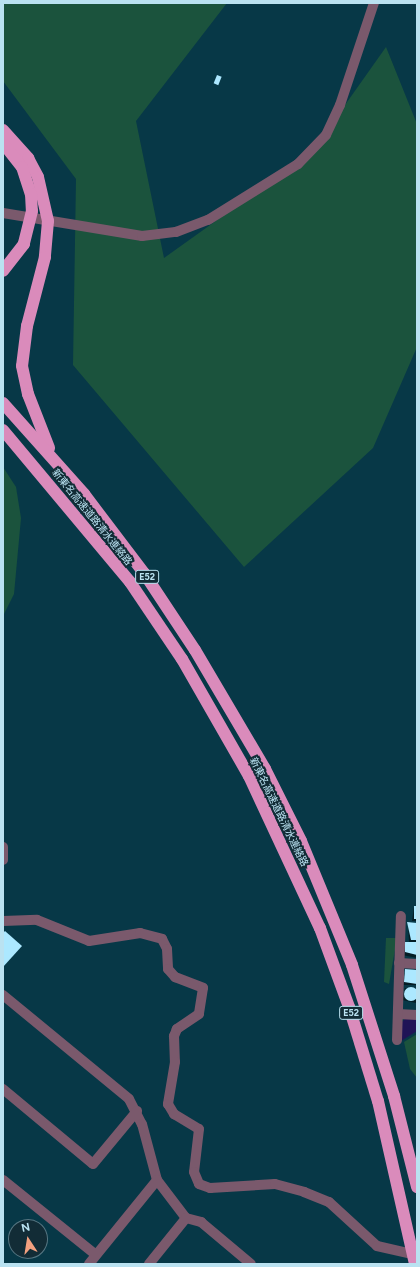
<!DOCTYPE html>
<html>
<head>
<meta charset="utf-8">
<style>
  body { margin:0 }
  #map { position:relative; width:420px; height:1267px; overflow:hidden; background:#073847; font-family:Figtree,"Noto Sans JP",sans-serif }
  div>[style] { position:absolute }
  .green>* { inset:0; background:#1b533d }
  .water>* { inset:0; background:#1f1356 }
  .shadow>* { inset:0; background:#0007 }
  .building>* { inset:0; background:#ace8ff; transform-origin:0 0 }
  .round { border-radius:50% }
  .minor>* { height:10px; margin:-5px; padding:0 5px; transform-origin:5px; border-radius:5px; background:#7a596c }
  .highway>* { height:12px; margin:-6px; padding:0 6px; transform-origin:6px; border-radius:6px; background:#da8bbb }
  .highway-bridge>* { height:12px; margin:-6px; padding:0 6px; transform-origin:6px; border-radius:6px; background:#da8bbb }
  span { translate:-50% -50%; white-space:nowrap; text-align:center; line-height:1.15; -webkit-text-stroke:4px #122c36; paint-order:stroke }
  .shield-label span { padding:1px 3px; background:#122c36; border:1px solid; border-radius:3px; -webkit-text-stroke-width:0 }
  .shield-label { font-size:9px; color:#bae2f1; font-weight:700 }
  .street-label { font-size:10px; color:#bae2f1 }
  .frame { position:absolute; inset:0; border:4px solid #bae2f1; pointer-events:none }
  .north { position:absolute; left:8px; top:1219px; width:40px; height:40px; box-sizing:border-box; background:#122c36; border:1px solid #557581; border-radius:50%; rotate:348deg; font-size:11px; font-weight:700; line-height:16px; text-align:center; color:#bae2f1 }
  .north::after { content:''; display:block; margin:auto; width:14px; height:18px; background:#f2a07f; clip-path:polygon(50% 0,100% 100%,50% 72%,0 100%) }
</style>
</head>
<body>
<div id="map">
  <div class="green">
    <i style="clip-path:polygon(3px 3px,227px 3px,136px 121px,164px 258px,311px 153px,386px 47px,417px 124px,417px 347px,373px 448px,244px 567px,73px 365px,76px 179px,3px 81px)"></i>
    <i style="clip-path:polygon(3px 467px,16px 487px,21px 518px,14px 594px,3px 616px)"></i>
    <i style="clip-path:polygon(386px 938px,397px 938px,389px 984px,384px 982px)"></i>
    <i style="clip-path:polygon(417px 1034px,417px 1078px,410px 1069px,404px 1042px)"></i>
  </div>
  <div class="water">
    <i style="clip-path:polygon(406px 1018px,417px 1018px,417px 1031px,401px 1041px,402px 1022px)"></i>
  </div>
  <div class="shadow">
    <i style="clip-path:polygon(414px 907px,417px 907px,417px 921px,412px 921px)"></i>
    <i style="clip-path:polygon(408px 923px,417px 924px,417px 958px,402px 955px,409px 943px)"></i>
    <i style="clip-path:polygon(417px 969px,417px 985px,402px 985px,403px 973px)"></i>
    <i style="clip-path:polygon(405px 988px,417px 990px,416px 1003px,402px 1000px)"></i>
  </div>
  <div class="building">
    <i style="left:217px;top:75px;width:5px;height:9px;rotate:22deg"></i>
    <i style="left:414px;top:906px;width:3px;height:13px"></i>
    <i style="clip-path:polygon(407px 922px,417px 923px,417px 940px,411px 940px)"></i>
    <i style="clip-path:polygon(5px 931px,22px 946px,3px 967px,3px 933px)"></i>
    <i style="clip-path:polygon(405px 942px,417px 942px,417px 955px,405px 952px)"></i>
    <i style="clip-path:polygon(405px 969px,417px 970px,417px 984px,404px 982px)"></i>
    <i class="round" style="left:404px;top:987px;width:14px;height:14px"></i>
  </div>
  <div class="minor">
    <i style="left:3px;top:213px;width:141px;rotate:9.4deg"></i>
    <i style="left:142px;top:236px;width:34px;rotate:-7deg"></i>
    <i style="left:176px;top:232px;width:34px;rotate:-21deg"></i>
    <i style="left:208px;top:220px;width:106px;rotate:-31.9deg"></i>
    <i style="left:298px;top:164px;width:40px;rotate:-46deg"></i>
    <i style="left:326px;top:135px;width:33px;rotate:-65deg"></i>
    <i style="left:340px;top:105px;width:108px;rotate:-71.6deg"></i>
    <i style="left:3px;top:847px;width:13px;rotate:90deg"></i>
    <i style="left:3px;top:921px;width:34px;rotate:-2deg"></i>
    <i style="left:37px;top:920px;width:56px;rotate:22deg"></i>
    <i style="left:89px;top:941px;width:52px;rotate:-8.9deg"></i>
    <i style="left:140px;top:933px;width:23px;rotate:15deg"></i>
    <i style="left:162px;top:939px;width:11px;rotate:63deg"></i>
    <i style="left:167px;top:949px;width:20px;rotate:87deg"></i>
    <i style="left:168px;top:969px;width:11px;rotate:49deg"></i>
    <i style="left:175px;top:977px;width:30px;rotate:21deg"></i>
    <i style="left:203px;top:988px;width:26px;rotate:99deg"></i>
    <i style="left:199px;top:1014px;width:27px;rotate:146deg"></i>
    <i style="left:177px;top:1029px;width:8px;rotate:113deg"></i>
    <i style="left:174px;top:1036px;width:26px;rotate:88deg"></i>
    <i style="left:175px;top:1062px;width:43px;rotate:99.5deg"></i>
    <i style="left:168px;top:1104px;width:12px;rotate:59deg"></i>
    <i style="left:174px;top:1114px;width:29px;rotate:31deg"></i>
    <i style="left:199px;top:1129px;width:43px;rotate:96.6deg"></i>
    <i style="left:194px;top:1172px;width:13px;rotate:67deg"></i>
    <i style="left:199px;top:1184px;width:12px;rotate:20deg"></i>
    <i style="left:210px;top:1188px;width:65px;rotate:-3.5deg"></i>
    <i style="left:275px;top:1184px;width:30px;rotate:15deg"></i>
    <i style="left:304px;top:1192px;width:27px;rotate:22deg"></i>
    <i style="left:329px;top:1202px;width:65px;rotate:42.5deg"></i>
    <i style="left:377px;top:1246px;width:41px;rotate:12.7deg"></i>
    <i style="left:399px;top:963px;width:18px;rotate:3deg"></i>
    <i style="left:3px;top:995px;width:163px;rotate:39.5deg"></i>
    <i style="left:129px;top:1099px;width:28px;rotate:63deg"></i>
    <i style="left:142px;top:1124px;width:58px;rotate:75deg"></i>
    <i style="left:157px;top:1180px;width:48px;rotate:52.7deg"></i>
    <i style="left:186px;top:1218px;width:16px;rotate:15deg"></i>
    <i style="left:201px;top:1222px;width:65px;rotate:40deg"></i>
    <i style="left:398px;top:1014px;width:19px;rotate:3deg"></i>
    <i style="left:397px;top:1040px;width:124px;rotate:-88.2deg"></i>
    <i style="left:3px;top:1089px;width:117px;rotate:39.8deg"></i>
    <i style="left:93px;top:1164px;width:69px;rotate:-50.3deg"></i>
    <i style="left:3px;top:1180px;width:119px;rotate:38.9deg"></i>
    <i style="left:89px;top:1264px;width:108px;rotate:-51deg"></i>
    <i style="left:149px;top:1264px;width:59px;rotate:-51.2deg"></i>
  </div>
  <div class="highway">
    <i style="left:22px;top:366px;width:29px;rotate:78deg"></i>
    <i style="left:28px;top:394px;width:58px;rotate:68.7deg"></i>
    <i style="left:3px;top:403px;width:122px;rotate:48.3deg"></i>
    <i style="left:84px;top:494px;width:99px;rotate:52.8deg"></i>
    <i style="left:144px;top:573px;width:92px;rotate:56.5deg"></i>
    <i style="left:195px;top:650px;width:138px;rotate:59.5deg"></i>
    <i style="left:265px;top:769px;width:80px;rotate:63.4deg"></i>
    <i style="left:301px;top:841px;width:134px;rotate:67.6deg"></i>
    <i style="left:352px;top:965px;width:138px;rotate:72.2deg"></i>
    <i style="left:394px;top:1096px;width:94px;rotate:75.8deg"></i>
    <i style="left:3px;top:430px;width:198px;rotate:50.1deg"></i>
    <i style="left:130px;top:582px;width:93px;rotate:56deg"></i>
    <i style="left:182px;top:659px;width:135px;rotate:60.2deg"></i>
  </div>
  <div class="highway-bridge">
    <i style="left:3px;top:130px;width:38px;rotate:48deg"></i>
    <i style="left:28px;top:158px;width:21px;rotate:62deg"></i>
    <i style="left:38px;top:177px;width:45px;rotate:77.2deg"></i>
    <i style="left:48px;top:221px;width:36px;rotate:95deg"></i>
    <i style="left:45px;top:257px;width:71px;rotate:104.6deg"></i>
    <i style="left:27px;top:326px;width:40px;rotate:97.1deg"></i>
    <i style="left:3px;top:143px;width:31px;rotate:52deg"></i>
    <i style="left:22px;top:167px;width:28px;rotate:72deg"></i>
    <i style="left:31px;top:194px;width:17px;rotate:87deg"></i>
    <i style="left:32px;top:211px;width:34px;rotate:104deg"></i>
    <i style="left:24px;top:244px;width:34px;rotate:128deg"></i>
    <i style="left:249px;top:776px;width:168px;rotate:65deg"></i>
    <i style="left:320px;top:928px;width:84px;rotate:69.8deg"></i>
    <i style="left:349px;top:1007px;width:98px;rotate:72.9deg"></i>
    <i style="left:378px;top:1101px;width:167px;rotate:77.2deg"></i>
  </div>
  <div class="shield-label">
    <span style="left:147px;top:577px">E52</span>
    <span style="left:351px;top:1013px">E52</span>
  </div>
  <div class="street-label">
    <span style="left:92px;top:517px;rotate:51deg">新東名高速道路清水連絡路</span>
    <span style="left:279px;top:812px;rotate:64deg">新東名高速道路清水連絡路</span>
  </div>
  <div class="frame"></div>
  <div class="north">N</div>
</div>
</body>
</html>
